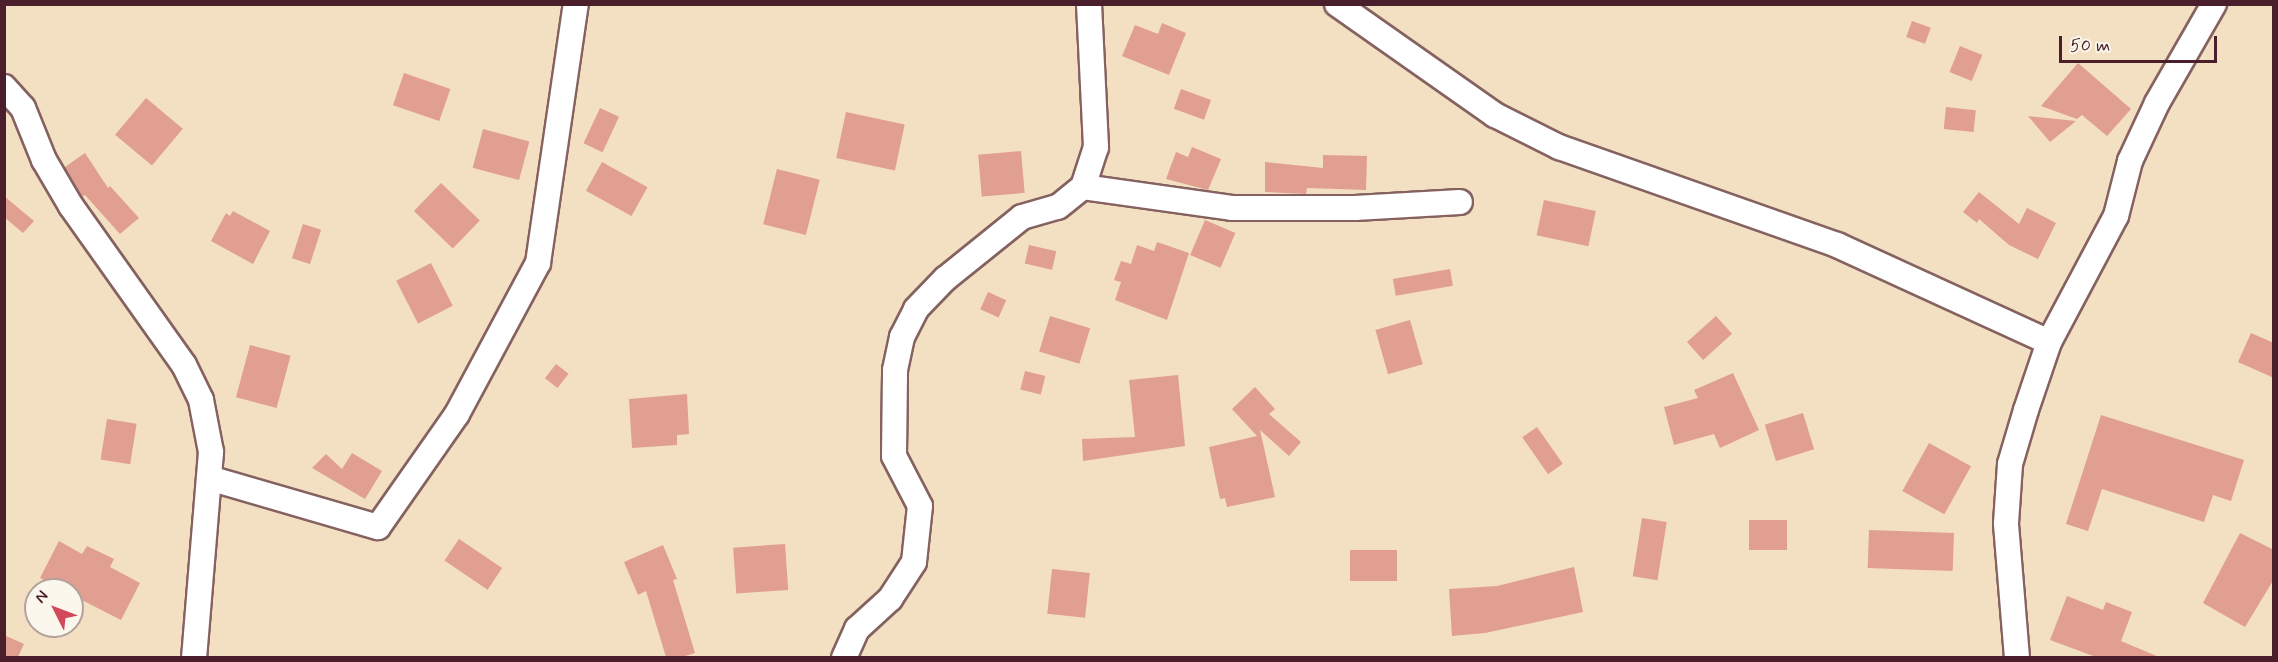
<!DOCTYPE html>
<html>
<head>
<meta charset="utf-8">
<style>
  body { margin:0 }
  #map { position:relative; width:2278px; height:662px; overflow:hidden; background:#f3dfc2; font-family:Mynerve,sans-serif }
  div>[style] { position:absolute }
  .building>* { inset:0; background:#e09f91; transform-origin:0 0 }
  .roads { filter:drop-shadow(2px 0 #856260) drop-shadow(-2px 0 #856260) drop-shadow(0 2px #856260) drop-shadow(0 -2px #856260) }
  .minor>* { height:24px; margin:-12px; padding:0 12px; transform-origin:12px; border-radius:12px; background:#fff }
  span { translate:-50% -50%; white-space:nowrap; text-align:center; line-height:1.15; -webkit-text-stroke:4.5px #fbf7ec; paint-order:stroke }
  .frame { position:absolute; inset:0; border:6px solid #4a1f2b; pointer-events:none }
  .north { position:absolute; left:24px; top:578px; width:60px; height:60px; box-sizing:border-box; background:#fbf7ec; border:2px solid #b4a19f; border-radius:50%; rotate:312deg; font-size:16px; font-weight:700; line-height:24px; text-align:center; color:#4a1f2b }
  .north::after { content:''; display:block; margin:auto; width:21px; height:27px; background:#d1495b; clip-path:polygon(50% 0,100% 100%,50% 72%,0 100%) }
  .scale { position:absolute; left:2059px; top:36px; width:158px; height:27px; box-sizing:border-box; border:3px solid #4a1f2b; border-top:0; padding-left:8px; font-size:18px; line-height:21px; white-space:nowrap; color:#4a1f2b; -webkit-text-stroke:4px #fbf7ec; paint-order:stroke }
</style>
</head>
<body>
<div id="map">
  <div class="building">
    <i style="left:1912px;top:21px;width:20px;height:17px;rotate:20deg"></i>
    <i style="clip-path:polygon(1162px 23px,1186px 33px,1169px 75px,1122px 56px,1135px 25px,1158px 34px)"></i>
    <i style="left:1960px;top:46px;width:24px;height:28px;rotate:22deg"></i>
    <i style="clip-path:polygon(2078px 63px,2131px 109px,2107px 136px,2082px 115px,2077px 119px,2041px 106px)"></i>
    <i style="left:404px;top:73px;width:49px;height:34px;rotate:19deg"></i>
    <i style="left:1181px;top:89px;width:32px;height:21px;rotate:20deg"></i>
    <i style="left:146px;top:98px;width:48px;height:48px;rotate:40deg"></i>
    <i style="left:1946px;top:107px;width:30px;height:22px;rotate:6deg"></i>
    <i style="left:600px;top:108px;width:21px;height:39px;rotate:25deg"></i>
    <i style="left:846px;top:112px;width:60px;height:47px;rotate:12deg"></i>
    <i style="clip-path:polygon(2028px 116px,2076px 121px,2050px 142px)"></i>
    <i style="left:483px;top:129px;width:48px;height:40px;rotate:15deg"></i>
    <i style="clip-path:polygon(1192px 147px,1221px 159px,1208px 190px,1166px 179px,1176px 152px,1188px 157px)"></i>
    <i style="left:1021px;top:151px;width:42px;height:43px;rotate:85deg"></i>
    <i style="clip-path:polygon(85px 153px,108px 188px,110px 186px,139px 218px,120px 234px,85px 195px,82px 197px,65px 167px)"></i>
    <i style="clip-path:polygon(1323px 155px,1367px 156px,1366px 190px,1307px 188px,1306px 194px,1265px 192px,1265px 162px,1323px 168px)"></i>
    <i style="left:602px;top:162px;width:52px;height:33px;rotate:29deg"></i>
    <i style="left:777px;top:169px;width:44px;height:57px;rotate:14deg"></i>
    <i style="left:441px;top:183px;width:54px;height:39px;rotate:44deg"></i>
    <i style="clip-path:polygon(1979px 192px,2019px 224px,2027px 208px,2056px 223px,2038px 259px,2009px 245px,1979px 219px,1977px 223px,1963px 212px)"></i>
    <i style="clip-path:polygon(4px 196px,34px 221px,23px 233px,4px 217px)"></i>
    <i style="left:1544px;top:200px;width:53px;height:36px;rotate:12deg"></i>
    <i style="clip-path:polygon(233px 211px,270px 231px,253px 264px,211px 241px,226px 213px,230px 216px)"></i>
    <i style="left:1205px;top:220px;width:33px;height:38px;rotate:23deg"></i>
    <i style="left:303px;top:224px;width:19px;height:36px;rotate:18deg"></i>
    <i style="clip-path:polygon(1157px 242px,1189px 253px,1167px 320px,1115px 300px,1121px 282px,1114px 280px,1121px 261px,1131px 264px,1137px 245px,1154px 251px)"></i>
    <i style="left:1029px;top:245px;width:28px;height:19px;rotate:13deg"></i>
    <i style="left:431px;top:263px;width:48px;height:39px;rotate:63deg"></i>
    <i style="left:1450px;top:269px;width:17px;height:58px;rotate:80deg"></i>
    <i style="left:988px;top:292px;width:20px;height:19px;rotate:24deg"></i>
    <i style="left:1050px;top:316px;width:42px;height:37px;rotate:17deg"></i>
    <i style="left:1716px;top:316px;width:24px;height:39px;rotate:48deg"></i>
    <i style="left:1410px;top:320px;width:46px;height:36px;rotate:74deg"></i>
    <i style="clip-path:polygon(2251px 333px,2274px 343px,2274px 378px,2238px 362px)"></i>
    <i style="left:250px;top:345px;width:42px;height:54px;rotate:15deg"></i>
    <i style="left:556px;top:364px;width:16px;height:18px;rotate:38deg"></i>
    <i style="left:1025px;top:371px;width:21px;height:19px;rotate:14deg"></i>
    <i style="clip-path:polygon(1733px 373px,1759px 430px,1720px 448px,1714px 434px,1674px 445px,1664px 407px,1698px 398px,1694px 390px)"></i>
    <i style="clip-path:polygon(1178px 375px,1185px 446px,1083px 461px,1082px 439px,1135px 437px,1129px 380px)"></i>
    <i style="clip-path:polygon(1255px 387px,1275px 409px,1269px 414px,1301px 442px,1289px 456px,1260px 430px,1275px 497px,1227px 507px,1225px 498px,1220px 499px,1209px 447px,1257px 436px,1232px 409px)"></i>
    <i style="clip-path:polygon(687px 394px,689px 434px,677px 435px,677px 445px,632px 448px,629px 399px)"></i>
    <i style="left:1803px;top:413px;width:38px;height:40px;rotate:73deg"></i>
    <i style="clip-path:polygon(2101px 415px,2244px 460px,2231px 501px,2213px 495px,2204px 522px,2102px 489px,2088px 531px,2066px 524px)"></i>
    <i style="left:107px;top:419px;width:30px;height:41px;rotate:9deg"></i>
    <i style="left:1537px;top:427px;width:45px;height:18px;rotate:55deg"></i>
    <i style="left:1929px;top:443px;width:48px;height:55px;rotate:29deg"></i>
    <i style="clip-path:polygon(352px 453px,382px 471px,365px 499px,312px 468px,326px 454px,342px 469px)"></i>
    <i style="left:1642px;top:518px;width:25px;height:59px;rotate:9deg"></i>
    <i style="left:1749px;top:520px;width:38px;height:30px"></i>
    <i style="left:1869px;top:530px;width:85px;height:38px;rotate:2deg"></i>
    <i style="clip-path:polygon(2240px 533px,2274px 550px,2274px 579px,2245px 627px,2203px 603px)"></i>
    <i style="left:459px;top:539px;width:52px;height:26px;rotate:34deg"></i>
    <i style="clip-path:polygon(59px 541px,82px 554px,87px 546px,114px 559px,110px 567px,140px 583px,121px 620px,72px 595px,72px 590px,63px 590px,40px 578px)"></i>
    <i style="left:785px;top:544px;width:46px;height:52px;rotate:86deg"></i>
    <i style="clip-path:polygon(663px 545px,677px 579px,673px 580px,695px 653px,682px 657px,666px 657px,646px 591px,638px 595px,624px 562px)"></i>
    <i style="left:1350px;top:550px;width:47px;height:31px"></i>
    <i style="clip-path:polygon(1574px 567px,1583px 612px,1485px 633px,1452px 636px,1449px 589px,1497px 586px)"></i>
    <i style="left:1052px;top:569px;width:38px;height:45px;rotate:6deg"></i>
    <i style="clip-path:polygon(2067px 596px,2103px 610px,2106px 602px,2132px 612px,2121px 641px,2159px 657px,2096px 657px,2050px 640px)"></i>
    <i style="clip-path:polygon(4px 635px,24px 644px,18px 657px,4px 657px)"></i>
  </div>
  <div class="roads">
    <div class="minor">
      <i style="left:1337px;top:4px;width:193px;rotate:35.1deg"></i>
      <i style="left:1495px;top:115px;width:72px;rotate:26.6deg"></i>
      <i style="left:1559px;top:147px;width:295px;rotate:19.4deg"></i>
      <i style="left:1837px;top:245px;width:233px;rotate:24.6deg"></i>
      <i style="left:4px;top:87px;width:28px;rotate:48deg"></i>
      <i style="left:23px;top:108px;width:56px;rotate:68deg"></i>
      <i style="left:44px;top:160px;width:53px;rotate:59.6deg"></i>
      <i style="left:71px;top:206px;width:195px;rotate:54.6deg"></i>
      <i style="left:184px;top:365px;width:39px;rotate:64deg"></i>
      <i style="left:201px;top:400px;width:53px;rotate:79.1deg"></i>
      <i style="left:211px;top:452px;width:207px;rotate:94.7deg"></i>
      <i style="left:1083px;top:187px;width:150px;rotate:8deg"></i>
      <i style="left:1232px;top:208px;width:123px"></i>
      <i style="left:1355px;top:208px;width:105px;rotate:-3.3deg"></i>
      <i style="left:209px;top:478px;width:176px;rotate:16.2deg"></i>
      <i style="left:378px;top:527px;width:138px;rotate:-55deg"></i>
      <i style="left:457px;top:414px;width:171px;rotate:-61.8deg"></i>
      <i style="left:538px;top:263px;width:262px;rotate:-81.7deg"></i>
      <i style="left:844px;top:658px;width:32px;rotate:-66deg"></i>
      <i style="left:857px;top:629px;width:45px;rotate:-42.3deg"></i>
      <i style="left:890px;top:599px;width:44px;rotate:-57deg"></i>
      <i style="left:914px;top:562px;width:56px;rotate:-83.9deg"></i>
      <i style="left:920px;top:506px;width:56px;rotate:-117.5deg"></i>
      <i style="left:894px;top:456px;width:86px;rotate:-89.3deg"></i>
      <i style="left:895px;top:370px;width:34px;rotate:-78deg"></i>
      <i style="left:902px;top:337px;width:31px;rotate:-63deg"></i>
      <i style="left:916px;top:309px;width:42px;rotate:-46deg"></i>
      <i style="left:945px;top:279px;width:99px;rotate:-38.8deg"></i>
      <i style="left:1022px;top:217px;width:37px;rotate:-16deg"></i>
      <i style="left:1058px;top:207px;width:32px;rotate:-39deg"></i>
      <i style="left:1083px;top:187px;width:42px;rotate:-72deg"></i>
      <i style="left:1096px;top:147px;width:143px;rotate:-92.8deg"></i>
      <i style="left:2017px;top:658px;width:135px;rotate:-94.7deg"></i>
      <i style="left:2006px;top:523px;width:59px;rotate:-86.1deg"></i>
      <i style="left:2010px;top:464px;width:56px;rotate:-73.5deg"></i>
      <i style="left:2026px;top:410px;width:72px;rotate:-71.3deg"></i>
      <i style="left:2049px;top:342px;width:143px;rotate:-62deg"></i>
      <i style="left:2116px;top:216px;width:57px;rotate:-75.7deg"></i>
      <i style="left:2130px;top:161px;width:64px;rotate:-65deg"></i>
      <i style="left:2157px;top:103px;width:114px;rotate:-60.1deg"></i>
    </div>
  </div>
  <div class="frame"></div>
  <div class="north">N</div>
  <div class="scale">50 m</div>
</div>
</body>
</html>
